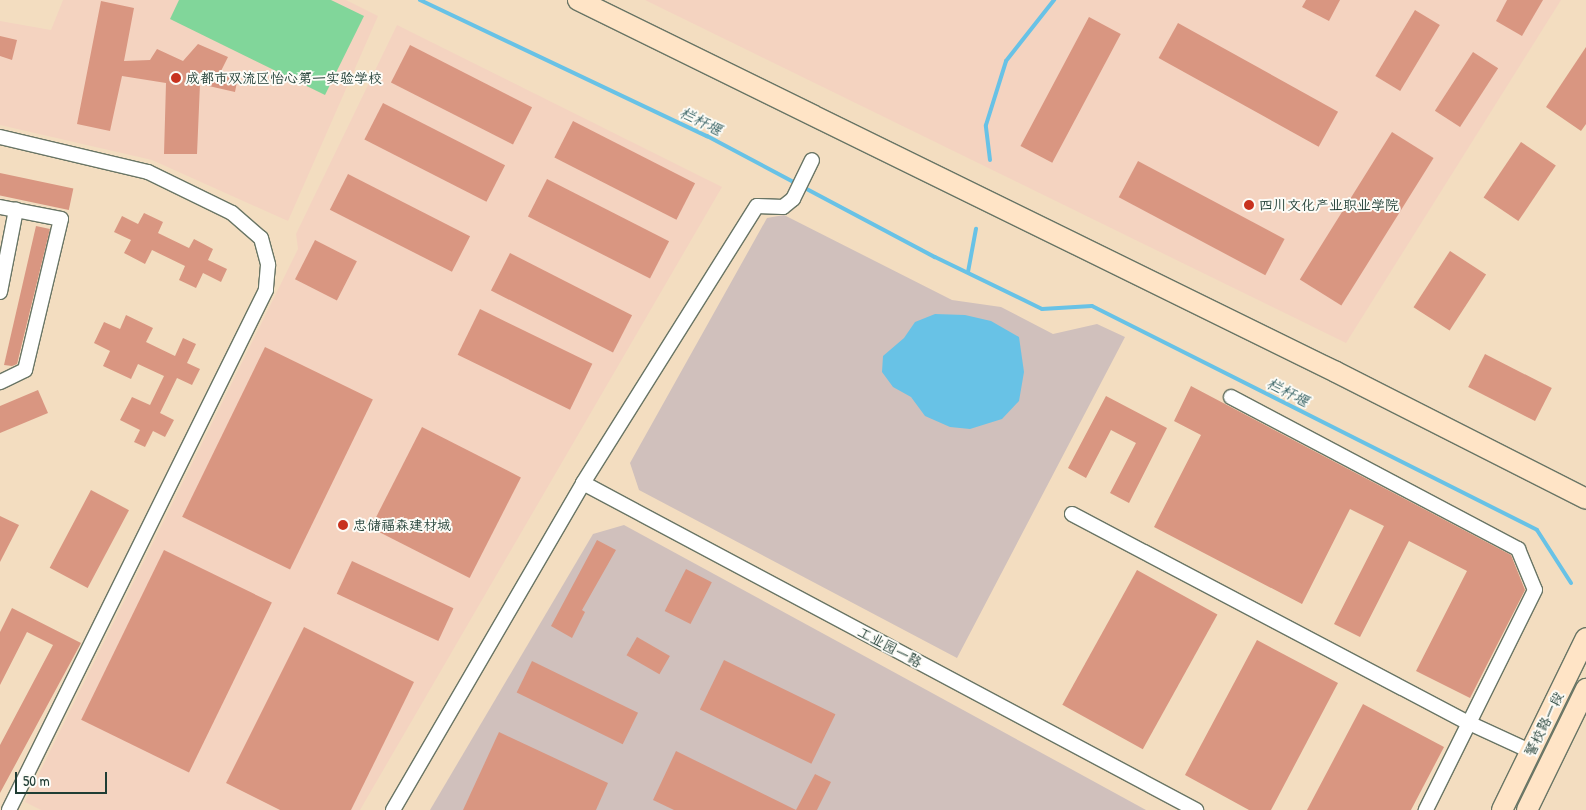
<!DOCTYPE html>
<html>
<head>
<meta charset="utf-8">
<style>
  body { margin:0 }
  #map { position:relative; width:1586px; height:810px; overflow:hidden; background:#f3ddc0; font-family:"Patrick Hand","LXGW WenKai TC",sans-serif }
  div>[style] { position:absolute }
  .built>* { inset:0; background:#f4d3c0 }
  .industrial>* { inset:0; background:#d0c0bc }
  .green>* { inset:0; background:#81d69a }
  .water>* { inset:0; background:#68c2e6 }
  .stream>* { height:4px; margin:-2px; padding:0 2px; transform-origin:2px; border-radius:2px; background:#68c2e6 }
  .building>* { inset:0; background:#d99681; transform-origin:0 0 }
  .roads { filter:drop-shadow(1px 0 #697565) drop-shadow(-1px 0 #697565) drop-shadow(0 1px #697565) drop-shadow(0 -1px #697565) }
  .street>* { height:14px; margin:-7px; padding:0 7px; transform-origin:7px; border-radius:7px; background:#fff }
  .secondary>* { height:20px; margin:-10px; padding:0 10px; transform-origin:10px; border-radius:10px; background:#ffe4c6 }
  .dots>* { width:14px; height:14px; translate:-50% -50%; box-sizing:border-box; border:2px solid #fdfcf7; border-radius:50% }
  span { translate:-50% -50%; white-space:nowrap; text-align:center; line-height:1.15; -webkit-text-stroke:4px #fdfcf7; paint-order:stroke }
  .poi-label { font-size:14px; color:#1f3d34 }
  .left { translate:0 -50%; text-align:left }
  .street-label { font-size:14px; color:#1f3d34 }
  .water-label { font-size:15px; color:#315e60; font-style:italic }
  .scale { position:absolute; left:15px; top:772px; width:92px; height:22px; box-sizing:border-box; border:2px solid #1f3d34; border-top:0; padding-left:6px; font-size:15px; line-height:18px; white-space:nowrap; color:#1f3d34; -webkit-text-stroke:4px #fdfcf7; paint-order:stroke }
</style>
</head>
<body>
<div id="map">
  <div class="built">
    <i style="clip-path:polygon(63px 0,346px 0,378px 16px,288px 221px,152px 160px,0 125px,0 21px,51px 30px)"></i>
    <i style="clip-path:polygon(645px 0,1561px 0,1346px 343px)"></i>
    <i style="clip-path:polygon(397px 25px,722px 187px,360px 810px,41px 810px,25px 802px,298px 249px,296px 234px)"></i>
  </div>
  <div class="industrial">
    <i style="clip-path:polygon(784px 215px,952px 300px,1001px 307px,1053px 334px,1097px 324px,1125px 337px,957px 658px,639px 490px,630px 463px,767px 218px)"></i>
    <i style="clip-path:polygon(624px 525px,901px 676px,1146px 810px,430px 810px,593px 534px)"></i>
  </div>
  <div class="green">
    <i style="clip-path:polygon(179px 0,331px 0,364px 16px,325px 95px,170px 19px)"></i>
  </div>
  <div class="water">
    <i style="clip-path:polygon(935px 314px,965px 315px,991px 321px,1019px 337px,1024px 372px,1019px 401px,1002px 419px,970px 429px,950px 427px,925px 416px,911px 397px,893px 387px,882px 372px,883px 356px,904px 338px,915px 322px)"></i>
  </div>
  <div class="stream">
    <i style="left:420px;top:0;width:318px;rotate:25.4deg"></i>
    <i style="left:707px;top:136px;width:258px;rotate:28deg"></i>
    <i style="left:935px;top:257px;width:119px;rotate:25.9deg"></i>
    <i style="left:1042px;top:309px;width:50px;rotate:-3.4deg"></i>
    <i style="left:1092px;top:306px;width:498px;rotate:26.7deg"></i>
    <i style="left:1537px;top:530px;width:63px;rotate:57.3deg"></i>
    <i style="left:990px;top:160px;width:35px;rotate:-97deg"></i>
    <i style="left:986px;top:125px;width:67px;rotate:-72.6deg"></i>
    <i style="left:1006px;top:61px;width:78px;rotate:-51.8deg"></i>
    <i style="left:968px;top:272px;width:44px;rotate:-79.5deg"></i>
  </div>
  <div class="building">
    <i style="clip-path:polygon(1306px 0,1340px 0,1329px 21px,1302px 7px)"></i>
    <i style="clip-path:polygon(1507px 0,1543px 0,1522px 36px,1496px 21px)"></i>
    <i style="clip-path:polygon(101px 1px,134px 8px,124px 61px,150px 60px,157px 49px,183px 61px,198px 44px,228px 57px,219px 75px,238px 77px,235px 92px,200px 84px,197px 154px,164px 154px,166px 83px,122px 76px,110px 131px,77px 124px)"></i>
    <i style="left:1415px;top:10px;width:29px;height:77px;rotate:31deg"></i>
    <i style="left:1089px;top:17px;width:36px;height:146px;rotate:28deg"></i>
    <i style="left:1178px;top:23px;width:183px;height:40px;rotate:29deg"></i>
    <i style="clip-path:polygon(0 36px,17px 40px,12px 60px,0 56px)"></i>
    <i style="left:410px;top:45px;width:137px;height:42px;rotate:27deg"></i>
    <i style="clip-path:polygon(1586px 47px,1586px 124px,1581px 131px,1546px 107px)"></i>
    <i style="left:1473px;top:52px;width:30px;height:70px;rotate:33deg"></i>
    <i style="left:383px;top:103px;width:137px;height:41px;rotate:27deg"></i>
    <i style="left:573px;top:121px;width:137px;height:41px;rotate:27deg"></i>
    <i style="left:1392px;top:132px;width:49px;height:174px;rotate:32deg"></i>
    <i style="left:1521px;top:142px;width:42px;height:67px;rotate:34deg"></i>
    <i style="left:1138px;top:161px;width:166px;height:41px;rotate:28deg"></i>
    <i style="left:0;top:173px;width:75px;height:22px;rotate:12deg"></i>
    <i style="left:348px;top:174px;width:137px;height:40px;rotate:27deg"></i>
    <i style="left:547px;top:179px;width:137px;height:42px;rotate:27deg"></i>
    <i style="clip-path:polygon(144px 213px,163px 222px,158px 233px,189px 248px,194px 239px,213px 249px,208px 260px,227px 269px,221px 282px,203px 273px,196px 288px,179px 280px,185px 266px,152px 250px,145px 264px,124px 253px,131px 240px,114px 232px,122px 216px,138px 224px)"></i>
    <i style="clip-path:polygon(36px 226px,50px 229px,17px 364px,12px 366px,4px 365px)"></i>
    <i style="left:315px;top:240px;width:47px;height:44px;rotate:27deg"></i>
    <i style="left:1450px;top:251px;width:43px;height:67px;rotate:33deg"></i>
    <i style="left:510px;top:253px;width:137px;height:42px;rotate:27deg"></i>
    <i style="left:480px;top:309px;width:125px;height:51px;rotate:26deg"></i>
    <i style="clip-path:polygon(126px 315px,153px 328px,146px 342px,175px 356px,183px 338px,196px 344px,187px 363px,200px 369px,192px 385px,177px 378px,160px 413px,174px 420px,165px 437px,153px 431px,145px 447px,134px 442px,140px 430px,120px 420px,132px 397px,150px 405px,164px 376px,138px 364px,131px 379px,103px 366px,110px 351px,94px 343px,104px 322px,120px 329px)"></i>
    <i style="left:265px;top:347px;width:120px;height:189px;rotate:26deg"></i>
    <i style="left:1485px;top:354px;width:75px;height:37px;rotate:27deg"></i>
    <i style="clip-path:polygon(1191px 386px,1511px 555px,1525px 590px,1470px 698px,1416px 671px,1467px 571px,1409px 541px,1360px 637px,1334px 624px,1384px 526px,1350px 509px,1302px 604px,1154px 527px,1201px 435px,1174px 421px)"></i>
    <i style="clip-path:polygon(38px 390px,48px 413px,0 433px,0 406px)"></i>
    <i style="clip-path:polygon(1106px 396px,1167px 428px,1129px 503px,1110px 493px,1136px 443px,1111px 430px,1086px 478px,1068px 468px)"></i>
    <i style="left:422px;top:427px;width:111px;height:113px;rotate:27deg"></i>
    <i style="left:91px;top:490px;width:43px;height:88px;rotate:28deg"></i>
    <i style="clip-path:polygon(0 516px,19px 525px,0 562px)"></i>
    <i style="clip-path:polygon(597px 540px,616px 550px,582px 610px,585px 612px,572px 638px,551px 626px)"></i>
    <i style="left:164px;top:550px;width:120px;height:189px;rotate:26deg"></i>
    <i style="left:352px;top:561px;width:112px;height:36px;rotate:25deg"></i>
    <i style="left:686px;top:569px;width:29px;height:47px;rotate:27deg"></i>
    <i style="left:1137px;top:570px;width:92px;height:154px;rotate:29deg"></i>
    <i style="clip-path:polygon(12px 608px,81px 643px,0 793px,0 745px,53px 645px,27px 632px,0 685px,0 632px)"></i>
    <i style="clip-path:polygon(304px 627px,414px 682px,351px 810px,280px 810px,226px 783px)"></i>
    <i style="left:637px;top:637px;width:38px;height:21px;rotate:30deg"></i>
    <i style="clip-path:polygon(1257px 640px,1338px 683px,1271px 810px,1249px 810px,1185px 775px)"></i>
    <i style="left:724px;top:660px;width:124px;height:55px;rotate:26deg"></i>
    <i style="left:532px;top:661px;width:118px;height:35px;rotate:26deg"></i>
    <i style="clip-path:polygon(1363px 704px,1444px 747px,1411px 810px,1307px 810px)"></i>
    <i style="clip-path:polygon(499px 732px,608px 783px,596px 810px,463px 810px)"></i>
    <i style="clip-path:polygon(676px 751px,796px 810px,674px 810px,653px 800px)"></i>
    <i style="clip-path:polygon(815px 774px,831px 782px,817px 810px,796px 810px)"></i>
  </div>
  <div class="roads">
    <div class="street">
      <i style="left:0;top:137px;width:152px;rotate:13.3deg"></i>
      <i style="left:148px;top:172px;width:93px;rotate:26deg"></i>
      <i style="left:232px;top:213px;width:38px;rotate:41deg"></i>
      <i style="left:261px;top:238px;width:28px;rotate:75deg"></i>
      <i style="left:268px;top:265px;width:25px;rotate:95deg"></i>
      <i style="left:266px;top:290px;width:580px;rotate:116.3deg"></i>
      <i style="left:0;top:207px;width:62px;rotate:11.1deg"></i>
      <i style="left:61px;top:219px;width:155px;rotate:103.4deg"></i>
      <i style="left:25px;top:370px;width:28px;rotate:154deg"></i>
      <i style="left:0;top:292px;width:84px;rotate:-79deg"></i>
      <i style="left:1231px;top:397px;width:325px;rotate:27.9deg"></i>
      <i style="left:1518px;top:549px;width:44px;rotate:67.5deg"></i>
      <i style="left:1535px;top:590px;width:246px;rotate:116.4deg"></i>
      <i style="left:583px;top:483px;width:695px;rotate:28.08deg"></i>
      <i style="left:1072px;top:514px;width:449px;rotate:27.8deg"></i>
      <i style="left:1469px;top:723px;width:67px;rotate:24.7deg"></i>
      <i style="left:393px;top:810px;width:378px;rotate:-59.8deg"></i>
      <i style="left:583px;top:483px;width:327px;rotate:-57.9deg"></i>
      <i style="left:757px;top:206px;width:26px;rotate:2deg"></i>
      <i style="left:783px;top:207px;width:13px;rotate:-39deg"></i>
      <i style="left:793px;top:199px;width:43px;rotate:-64deg"></i>
    </div>
    <div class="secondary">
      <i style="left:578px;top:0;width:844px;rotate:26.14deg"></i>
      <i style="left:1336px;top:372px;width:280px;rotate:26.9deg"></i>
      <i style="left:1502px;top:810px;width:191px;rotate:-64deg"></i>
      <i style="left:1527px;top:810px;width:135px;rotate:-64deg"></i>
    </div>
  </div>
  <div class="dots">
    <i style="left:176px;top:78px;background:#c8321e"></i>
    <i style="left:1249px;top:205px;background:#c8321e"></i>
    <i style="left:343px;top:525px;background:#c8321e"></i>
  </div>
  <div class="poi-label">
    <span class="left" style="left:186px;top:78px">成都市双流区怡心第一实验学校</span>
    <span class="left" style="left:1259px;top:205px">四川文化产业职业学院</span>
    <span class="left" style="left:353px;top:525px">忠储福森建材城</span>
  </div>
  <div class="street-label">
    <span style="left:890px;top:647px;rotate:28deg">工业园一路</span>
    <span style="left:1544px;top:724px;rotate:-64deg">警校路一段</span>
  </div>
  <div class="water-label">
    <span style="left:701px;top:121px;rotate:26deg">栏杆堰</span>
    <span style="left:1288px;top:392px;rotate:27deg">栏杆堰</span>
  </div>
  <div class="scale">50 m</div>
</div>
</body>
</html>
